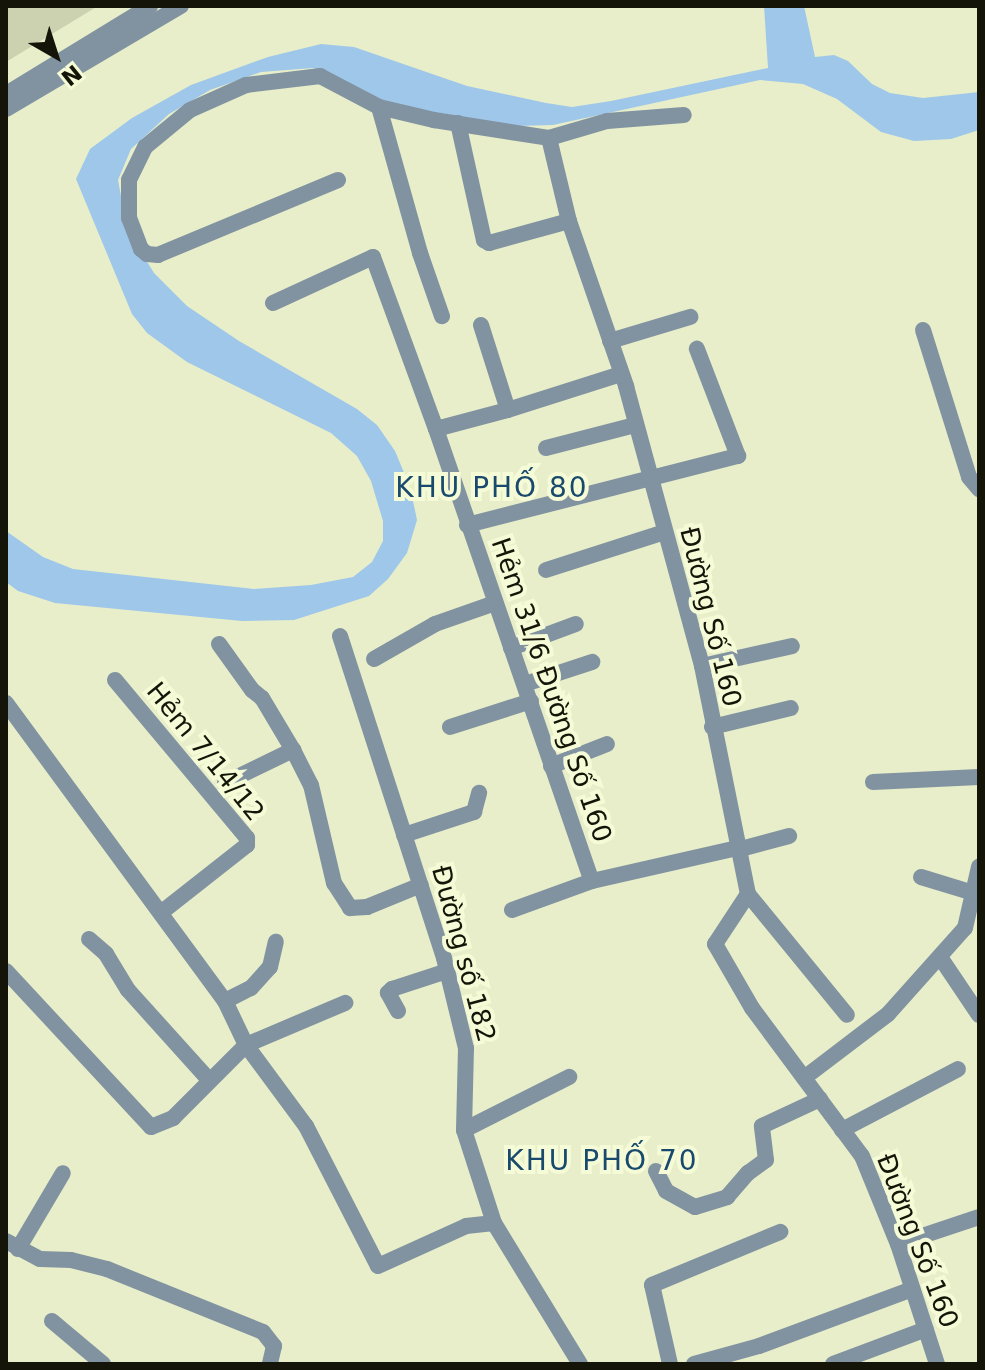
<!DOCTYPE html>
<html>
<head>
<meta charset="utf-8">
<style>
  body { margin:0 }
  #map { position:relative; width:985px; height:1370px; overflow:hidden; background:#e8eec9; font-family:"DejaVu Sans",sans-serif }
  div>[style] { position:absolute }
  .green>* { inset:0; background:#ccd1af }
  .water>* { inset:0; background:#9ec7ea }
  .street>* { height:16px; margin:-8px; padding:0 8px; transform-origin:8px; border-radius:8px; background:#8193a1 }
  span { translate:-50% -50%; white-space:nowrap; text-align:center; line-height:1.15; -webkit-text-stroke:8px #f5fbd6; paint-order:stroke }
  .street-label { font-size:26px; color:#141508 }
  .neighbourhood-label { font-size:28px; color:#194a6e; letter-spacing:2px }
  .frame { position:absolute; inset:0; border:8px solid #141508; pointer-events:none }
  .north { position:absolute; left:16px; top:16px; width:80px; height:80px; -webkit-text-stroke:6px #f5fbd6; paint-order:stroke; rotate:141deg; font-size:22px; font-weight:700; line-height:32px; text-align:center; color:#141508 }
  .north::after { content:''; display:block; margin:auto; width:28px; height:36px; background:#141508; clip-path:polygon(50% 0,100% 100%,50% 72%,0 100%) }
</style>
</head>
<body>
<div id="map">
  <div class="green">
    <i style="clip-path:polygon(6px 6px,98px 6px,6px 62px)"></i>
  </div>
  <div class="water">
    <i style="clip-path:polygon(764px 6px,804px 6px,815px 57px,834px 55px,848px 61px,872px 84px,890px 93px,923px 98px,979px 92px,979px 130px,951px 139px,914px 141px,881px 132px,837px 99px,803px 84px,760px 80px,553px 125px,516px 126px,393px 105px,313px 68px,261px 72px,210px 90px,169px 114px,131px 149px,118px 180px,127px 229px,154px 273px,187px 306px,239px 341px,357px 409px,377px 425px,395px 451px,410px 487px,417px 520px,407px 553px,388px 579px,369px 596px,294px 620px,242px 621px,55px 603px,18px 591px,6px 582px,6px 531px,43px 557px,73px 569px,254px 589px,311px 585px,353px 577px,372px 562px,383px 541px,383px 521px,371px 481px,357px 456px,331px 433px,187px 362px,147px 333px,132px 314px,76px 179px,90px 149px,132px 118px,191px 85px,268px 57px,321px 44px,354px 47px,467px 86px,546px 103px,572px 107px,611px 101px,768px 68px)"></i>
  </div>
  <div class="street">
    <i style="left:6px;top:94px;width:169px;rotate:-31.4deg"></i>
    <i style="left:379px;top:107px;width:152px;rotate:74.3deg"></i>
    <i style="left:420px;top:253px;width:67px;rotate:70.8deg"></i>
    <i style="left:6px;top:109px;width:203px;rotate:-30.5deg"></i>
    <i style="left:458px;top:123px;width:120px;rotate:77.5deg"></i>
    <i style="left:484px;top:240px;width:6px;rotate:31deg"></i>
    <i style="left:489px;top:243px;width:83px;rotate:-15.4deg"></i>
    <i style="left:549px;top:138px;width:60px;rotate:-16.3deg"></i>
    <i style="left:607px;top:121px;width:77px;rotate:-4.5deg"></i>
    <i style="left:338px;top:180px;width:195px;rotate:157.4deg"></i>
    <i style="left:158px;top:255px;width:11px;rotate:-175deg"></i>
    <i style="left:147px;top:254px;width:8px;rotate:-140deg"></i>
    <i style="left:141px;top:249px;width:33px;rotate:-111deg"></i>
    <i style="left:129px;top:218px;width:38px;rotate:-90deg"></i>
    <i style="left:129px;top:180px;width:37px;rotate:-64deg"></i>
    <i style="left:145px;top:147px;width:58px;rotate:-39.4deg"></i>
    <i style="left:190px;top:110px;width:61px;rotate:-24.1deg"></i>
    <i style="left:246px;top:85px;width:75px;rotate:-6.9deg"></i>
    <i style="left:320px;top:76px;width:67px;rotate:27.7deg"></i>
    <i style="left:379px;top:107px;width:57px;rotate:13.3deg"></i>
    <i style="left:434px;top:120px;width:116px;rotate:8.9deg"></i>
    <i style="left:549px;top:138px;width:85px;rotate:76.5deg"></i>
    <i style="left:569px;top:221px;width:175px;rotate:70.9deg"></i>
    <i style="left:626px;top:386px;width:290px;rotate:74.8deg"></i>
    <i style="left:702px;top:666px;width:233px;rotate:78.6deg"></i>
    <i style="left:748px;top:894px;width:60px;rotate:123.4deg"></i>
    <i style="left:715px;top:944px;width:74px;rotate:60deg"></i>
    <i style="left:752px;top:1008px;width:184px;rotate:53.4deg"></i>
    <i style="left:862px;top:1156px;width:95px;rotate:67.8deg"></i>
    <i style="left:898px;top:1244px;width:126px;rotate:72deg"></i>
    <i style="left:273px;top:303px;width:110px;rotate:-24.7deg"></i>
    <i style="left:373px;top:257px;width:183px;rotate:69.9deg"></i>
    <i style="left:436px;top:429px;width:478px;rotate:71deg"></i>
    <i style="left:481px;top:325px;width:89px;rotate:72.4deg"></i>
    <i style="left:923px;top:330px;width:154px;rotate:72.6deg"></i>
    <i style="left:969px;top:477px;width:16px;rotate:50deg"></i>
    <i style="left:610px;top:341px;width:84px;rotate:-16.7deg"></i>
    <i style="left:436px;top:429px;width:74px;rotate:-14.8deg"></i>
    <i style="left:508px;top:410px;width:119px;rotate:-17.7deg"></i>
    <i style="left:546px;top:448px;width:92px;rotate:-14.5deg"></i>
    <i style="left:467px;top:525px;width:280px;rotate:-14.3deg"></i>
    <i style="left:738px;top:456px;width:115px;rotate:-111deg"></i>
    <i style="left:546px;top:570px;width:125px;rotate:-17.7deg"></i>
    <i style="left:340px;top:636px;width:338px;rotate:72.1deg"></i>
    <i style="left:444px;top:958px;width:93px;rotate:76.3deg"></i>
    <i style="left:466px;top:1048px;width:82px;rotate:91.4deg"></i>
    <i style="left:464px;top:1130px;width:98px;rotate:72.1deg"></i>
    <i style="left:494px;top:1223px;width:165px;rotate:58.6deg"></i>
    <i style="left:219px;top:644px;width:57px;rotate:54.3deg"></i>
    <i style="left:252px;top:690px;width:13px;rotate:39deg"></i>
    <i style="left:262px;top:698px;width:61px;rotate:59.2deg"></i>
    <i style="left:511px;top:648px;width:69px;rotate:-20.3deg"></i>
    <i style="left:374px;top:659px;width:70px;rotate:-29.8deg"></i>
    <i style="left:435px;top:624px;width:64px;rotate:-19.3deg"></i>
    <i style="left:702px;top:666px;width:92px;rotate:-12.5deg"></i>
    <i style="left:115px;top:680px;width:206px;rotate:50.1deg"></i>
    <i style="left:247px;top:838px;width:7px;rotate:90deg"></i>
    <i style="left:247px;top:845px;width:108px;rotate:141.8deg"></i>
    <i style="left:525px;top:684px;width:71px;rotate:-18.2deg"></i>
    <i style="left:6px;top:703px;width:370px;rotate:53.7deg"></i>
    <i style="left:225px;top:1001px;width:49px;rotate:64.5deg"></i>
    <i style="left:246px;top:1045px;width:108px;rotate:-23deg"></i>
    <i style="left:450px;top:727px;width:85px;rotate:-17.8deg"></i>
    <i style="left:712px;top:727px;width:81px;rotate:-13.5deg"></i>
    <i style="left:551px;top:766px;width:60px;rotate:-21.4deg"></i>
    <i style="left:873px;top:782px;width:106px;rotate:-2.7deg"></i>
    <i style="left:225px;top:783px;width:76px;rotate:-25.9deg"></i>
    <i style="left:293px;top:750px;width:39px;rotate:63deg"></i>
    <i style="left:311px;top:785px;width:101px;rotate:76.8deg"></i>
    <i style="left:334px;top:883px;width:30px;rotate:57deg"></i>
    <i style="left:350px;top:908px;width:17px;rotate:-3deg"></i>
    <i style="left:367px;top:907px;width:58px;rotate:-22.2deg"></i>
    <i style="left:404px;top:835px;width:74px;rotate:-18.2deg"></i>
    <i style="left:474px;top:812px;width:20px;rotate:-75deg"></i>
    <i style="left:737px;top:850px;width:54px;rotate:-15.1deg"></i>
    <i style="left:921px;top:877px;width:51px;rotate:17deg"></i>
    <i style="left:748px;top:894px;width:156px;rotate:50.7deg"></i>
    <i style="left:512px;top:910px;width:85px;rotate:-19.9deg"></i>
    <i style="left:592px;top:881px;width:149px;rotate:-12.8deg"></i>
    <i style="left:89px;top:939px;width:23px;rotate:41deg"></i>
    <i style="left:106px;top:954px;width:42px;rotate:58.6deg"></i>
    <i style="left:128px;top:990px;width:122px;rotate:48deg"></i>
    <i style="left:940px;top:957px;width:70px;rotate:56.1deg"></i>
    <i style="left:6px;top:971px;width:213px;rotate:47.1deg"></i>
    <i style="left:151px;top:1127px;width:24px;rotate:-22deg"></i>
    <i style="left:173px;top:1118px;width:103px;rotate:-45deg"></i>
    <i style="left:246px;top:1045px;width:101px;rotate:53.5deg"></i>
    <i style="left:306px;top:1126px;width:157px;rotate:62.8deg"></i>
    <i style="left:378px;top:1266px;width:97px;rotate:-24.4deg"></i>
    <i style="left:466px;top:1226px;width:28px;rotate:-6deg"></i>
    <i style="left:225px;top:1001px;width:29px;rotate:-27deg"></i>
    <i style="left:251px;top:988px;width:28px;rotate:-48deg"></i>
    <i style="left:270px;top:967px;width:26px;rotate:-77deg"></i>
    <i style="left:398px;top:1011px;width:21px;rotate:-119deg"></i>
    <i style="left:388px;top:993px;width:6px;rotate:-45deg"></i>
    <i style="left:392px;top:989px;width:58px;rotate:-18.1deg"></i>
    <i style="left:804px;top:1078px;width:106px;rotate:-37.3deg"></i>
    <i style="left:888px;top:1014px;width:115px;rotate:-48.2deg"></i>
    <i style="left:965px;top:928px;width:63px;rotate:-77.1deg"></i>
    <i style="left:464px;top:1130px;width:118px;rotate:-26.8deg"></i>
    <i style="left:842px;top:1130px;width:131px;rotate:-27.7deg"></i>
    <i style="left:656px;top:1171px;width:22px;rotate:63deg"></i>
    <i style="left:666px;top:1191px;width:33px;rotate:29deg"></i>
    <i style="left:695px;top:1207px;width:34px;rotate:-17deg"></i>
    <i style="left:727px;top:1197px;width:32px;rotate:-49deg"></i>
    <i style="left:748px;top:1173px;width:22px;rotate:-36deg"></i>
    <i style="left:766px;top:1160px;width:34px;rotate:-97deg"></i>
    <i style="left:762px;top:1126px;width:64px;rotate:-25deg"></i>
    <i style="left:6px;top:1241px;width:38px;rotate:28deg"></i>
    <i style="left:40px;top:1259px;width:31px;rotate:2deg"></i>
    <i style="left:71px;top:1260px;width:37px;rotate:14deg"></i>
    <i style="left:107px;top:1269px;width:168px;rotate:22deg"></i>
    <i style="left:263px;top:1332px;width:18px;rotate:52deg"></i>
    <i style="left:274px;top:1346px;width:18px;rotate:103deg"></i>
    <i style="left:898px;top:1244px;width:85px;rotate:-18.4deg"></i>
    <i style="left:18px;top:1249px;width:88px;rotate:-59.4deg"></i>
    <i style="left:52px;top:1321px;width:67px;rotate:40.1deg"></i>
    <i style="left:670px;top:1364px;width:81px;rotate:-102.8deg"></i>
    <i style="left:652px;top:1285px;width:139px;rotate:-22.5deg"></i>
    <i style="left:694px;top:1364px;width:67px;rotate:-15.5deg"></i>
    <i style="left:759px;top:1346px;width:163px;rotate:-20.4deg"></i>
    <i style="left:833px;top:1364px;width:99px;rotate:-20.6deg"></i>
  </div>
  <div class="street-label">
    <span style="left:710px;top:617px;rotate:76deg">Đường Số 160</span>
    <span style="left:551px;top:690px;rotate:71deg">Hẻm 31/6 Đường Số 160</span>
    <span style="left:205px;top:752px;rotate:51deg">Hẻm 7/14/12</span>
    <span style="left:463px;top:954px;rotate:75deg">Đường số 182</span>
    <span style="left:917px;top:1241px;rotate:69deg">Đường Số 160</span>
  </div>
  <div class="neighbourhood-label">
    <span style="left:492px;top:488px">KHU PHỐ 80</span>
    <span style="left:602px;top:1161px">KHU PHỐ 70</span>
  </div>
  <div class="frame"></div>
  <div class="north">N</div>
</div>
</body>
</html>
